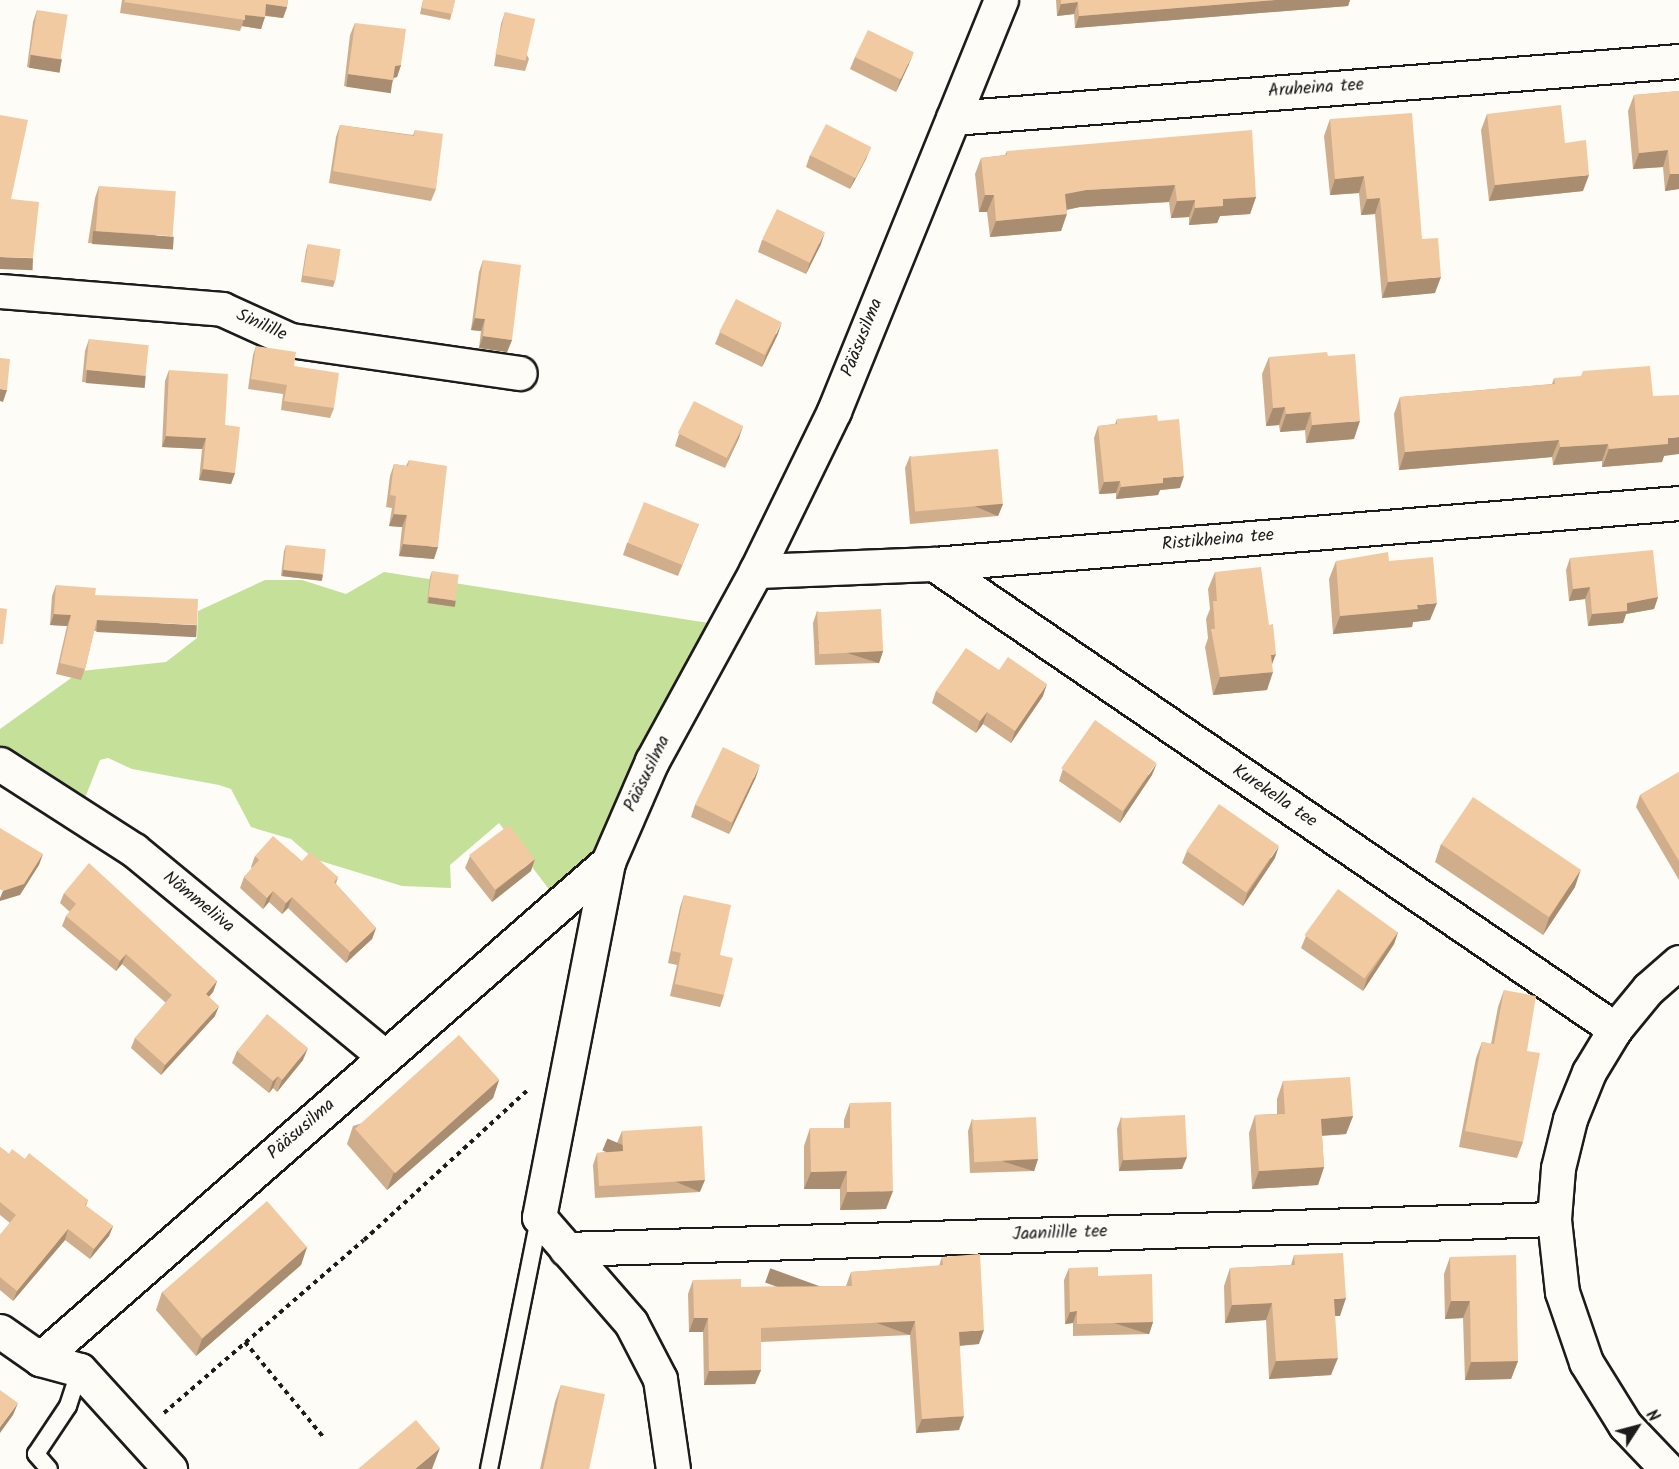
<!DOCTYPE html>
<html>
<head>
<meta charset="utf-8">
<style>
  body { margin:0 }
  #map { position:relative; width:1679px; height:1469px; overflow:hidden; background:#fdfcf7; font-family:Kalam,sans-serif }
  div>[style] { position:absolute }
  .green>* { inset:0; background:#c5e199 }
  .path>* { height:4px; margin-top:-2px; transform-origin:0; background:repeating-linear-gradient(90deg,#1c1c1c 0 4.5px,transparent 0 9px) }
  .roads { filter:drop-shadow(2px 0 #1c1c1c) drop-shadow(-2px 0 #1c1c1c) drop-shadow(0 2px #1c1c1c) drop-shadow(0 -2px #1c1c1c) }
  .service>* { height:16px; margin:-8px; padding:0 8px; transform-origin:8px; border-radius:8px; background:#fdfcf7 }
  .minor>* { height:33px; margin:-16.5px; padding:0 16.5px; transform-origin:16.5px; border-radius:16.5px; background:#fdfcf7 }
  .wall>* { inset:0; background:#d0ae8b }
  .shaded-wall>* { inset:0; background:#a98d71; transform-origin:0 0 }
  .building>* { inset:0; background:#f2caa2; transform-origin:0 0 }
  span { translate:-50% -50%; white-space:nowrap; text-align:center; line-height:1.15; -webkit-text-stroke:6px #fdfcf7; paint-order:stroke }
  .street-label { font-size:18px; color:#1c1c1c }
  .north { position:absolute; left:1607px; top:1397px; width:60px; height:60px; -webkit-text-stroke:4px #fdfcf7; paint-order:stroke; rotate:54deg; font-size:16px; font-weight:700; line-height:24px; text-align:center; color:#1c1c1c }
  .north::after { content:''; display:block; margin:auto; width:21px; height:27px; background:#1c1c1c; clip-path:polygon(50% 0,100% 100%,50% 72%,0 100%) }
</style>
</head>
<body>
<div id="map">
  <div class="green">
    <i style="clip-path:polygon(384px 572px,715px 624px,648px 757px,590px 856px,551px 892px,499px 823px,450px 865px,451px 888px,402px 886px,314px 859px,291px 839px,251px 827px,231px 789px,219px 785px,132px 769px,108px 758px,100px 760px,77px 818px,0 763px,0 729px,81px 671px,166px 662px,197px 638px,198px 611px,265px 580px,302px 580px,346px 594px)"></i>
  </div>
  <div class="path">
    <i style="left:245px;top:1342px;width:124px;rotate:50.5deg"></i>
    <i style="left:164px;top:1413px;width:264px;rotate:-40.9deg"></i>
    <i style="left:364px;top:1240px;width:224px;rotate:-42.5deg"></i>
  </div>
  <div class="roads">
    <div class="service">
      <i style="left:49px;top:1469px;width:20px;rotate:-131deg"></i>
      <i style="left:36px;top:1454px;width:58px;rotate:-56.3deg"></i>
      <i style="left:68px;top:1406px;width:38px;rotate:-72deg"></i>
      <i style="left:489px;top:1469px;width:256px;rotate:-78.7deg"></i>
    </div>
    <div class="minor">
      <i style="left:953px;top:118px;width:728px;rotate:-4.49deg"></i>
      <i style="left:0;top:291px;width:223px;rotate:4.6deg"></i>
      <i style="left:222px;top:309px;width:75px;rotate:24.5deg"></i>
      <i style="left:290px;top:340px;width:232px;rotate:8.2deg"></i>
      <i style="left:934px;top:564px;width:825px;rotate:34.33deg"></i>
      <i style="left:756px;top:571px;width:178px;rotate:-2.3deg"></i>
      <i style="left:934px;top:564px;width:747px;rotate:-4.68deg"></i>
      <i style="left:0;top:764px;width:159px;rotate:32.7deg"></i>
      <i style="left:134px;top:850px;width:325px;rotate:39.5deg"></i>
      <i style="left:608px;top:862px;width:362px;rotate:101deg"></i>
      <i style="left:539px;top:1217px;width:140px;rotate:49deg"></i>
      <i style="left:631px;top:1323px;width:63px;rotate:62.6deg"></i>
      <i style="left:660px;top:1379px;width:91px;rotate:81.8deg"></i>
      <i style="left:566px;top:1249px;width:988px;rotate:-1.74deg"></i>
      <i style="left:0;top:1331px;width:49px;rotate:35deg"></i>
      <i style="left:40px;top:1359px;width:41px;rotate:15.4deg"></i>
      <i style="left:80px;top:1370px;width:134px;rotate:47.7deg"></i>
      <i style="left:40px;top:1359px;width:755px;rotate:-41.19deg"></i>
      <i style="left:608px;top:862px;width:110px;rotate:-66.5deg"></i>
      <i style="left:652px;top:761px;width:217px;rotate:-61.3deg"></i>
      <i style="left:756px;top:571px;width:178px;rotate:-64deg"></i>
      <i style="left:834px;top:411px;width:444px;rotate:-67.9deg"></i>
      <i style="left:1667px;top:1469px;width:61px;rotate:-133.7deg"></i>
      <i style="left:1625px;top:1425px;width:74px;rotate:-121.8deg"></i>
      <i style="left:1586px;top:1362px;width:74px;rotate:-108.9deg"></i>
      <i style="left:1562px;top:1292px;width:73px;rotate:-96.3deg"></i>
      <i style="left:1554px;top:1219px;width:51px;rotate:-85.5deg"></i>
      <i style="left:1558px;top:1168px;width:50px;rotate:-76.2deg"></i>
      <i style="left:1570px;top:1119px;width:51px;rotate:-68deg"></i>
      <i style="left:1589px;top:1072px;width:50px;rotate:-58.8deg"></i>
      <i style="left:1615px;top:1029px;width:52px;rotate:-50.5deg"></i>
      <i style="left:1648px;top:989px;width:41px;rotate:-41.1deg"></i>
    </div>
  </div>
  <div class="wall">
    <i style="clip-path:polygon(122px 0,288px 0,287px 7px,283px 18px,265px 16px,261px 29px,242px 26px,240px 31px,120px 13px)"></i>
    <i style="clip-path:polygon(423px 0,455px 0,450px 20px,420px 14px)"></i>
    <i style="clip-path:polygon(1056px 0,1350px 0,1348px 6px,1075px 28px,1074px 14px,1057px 16px)"></i>
    <i style="clip-path:polygon(37px 10px,62px 60px,58px 72px,27px 67px,33px 22px)"></i>
    <i style="clip-path:polygon(505px 12px,529px 59px,525px 71px,494px 66px,501px 24px)"></i>
    <i style="clip-path:polygon(355px 23px,401px 65px,397px 77px,394px 78px,389px 92px,344px 86px,350px 35px)"></i>
    <i style="clip-path:polygon(855px 57px,909px 64px,896px 92px,850px 69px)"></i>
    <i style="clip-path:polygon(1679px 91px,1679px 189px,1665px 191px,1663px 167px,1633px 169px,1628px 111px,1634px 95px)"></i>
    <i style="clip-path:polygon(1487px 114px,1565px 143px,1583px 191px,1489px 201px,1481px 130px)"></i>
    <i style="clip-path:polygon(1330px 119px,1422px 239px,1435px 293px,1382px 298px,1375px 214px,1361px 215px,1359px 193px,1330px 195px,1324px 136px)"></i>
    <i style="clip-path:polygon(340px 125px,413px 135px,415px 130px,436px 189px,431px 201px,329px 183px,336px 137px)"></i>
    <i style="clip-path:polygon(1007px 151px,1256px 197px,1250px 214px,1220px 216px,1217px 223px,1189px 225px,1189px 217px,1171px 218px,1169px 202px,1080px 207px,1067px 210px,1061px 231px,990px 237px,987px 212px,979px 212px,975px 174px,981px 158px,1005px 155px)"></i>
    <i style="clip-path:polygon(810px 155px,866px 159px,850px 189px,806px 167px)"></i>
    <i style="clip-path:polygon(99px 186px,170px 248px,88px 243px,95px 198px)"></i>
    <i style="clip-path:polygon(762px 240px,821px 244px,806px 274px,758px 252px)"></i>
    <i style="clip-path:polygon(308px 244px,335px 281px,333px 287px,301px 282px,306px 250px)"></i>
    <i style="clip-path:polygon(483px 260px,512px 340px,507px 352px,479px 348px,481px 331px,471px 330px,479px 272px)"></i>
    <i style="clip-path:polygon(720px 332px,778px 334px,762px 367px,715px 344px)"></i>
    <i style="clip-path:polygon(89px 339px,142px 387px,82px 382px,85px 351px)"></i>
    <i style="clip-path:polygon(256px 346px,294px 366px,334px 408px,330px 418px,281px 410px,283px 394px,248px 389px,253px 355px)"></i>
    <i style="clip-path:polygon(1328px 356px,1354px 439px,1306px 443px,1305px 430px,1280px 432px,1279px 425px,1266px 426px,1262px 374px,1269px 357px)"></i>
    <i style="clip-path:polygon(169px 370px,225px 425px,235px 473px,231px 484px,199px 480px,202px 449px,162px 447px,165px 381px)"></i>
    <i style="clip-path:polygon(1554px 378px,1653px 396px,1664px 456px,1662px 462px,1602px 467px,1602px 461px,1553px 465px,1552px 457px,1399px 470px,1394px 414px,1400px 397px,1552px 384px)"></i>
    <i style="clip-path:polygon(1117px 419px,1158px 421px,1180px 488px,1160px 490px,1158px 495px,1116px 499px,1116px 493px,1099px 494px,1094px 438px,1098px 426px,1115px 424px)"></i>
    <i style="clip-path:polygon(743px 426px,725px 468px,675px 446px,679px 434px)"></i>
    <i style="clip-path:polygon(910px 456px,1003px 504px,998px 516px,910px 524px,905px 468px)"></i>
    <i style="clip-path:polygon(409px 460px,434px 559px,399px 556px,402px 527px,389px 526px,392px 508px,386px 507px,390px 476px,394px 464px,406px 466px)"></i>
    <i style="clip-path:polygon(699px 524px,678px 576px,623px 555px,627px 543px)"></i>
    <i style="clip-path:polygon(286px 545px,323px 575px,321px 581px,281px 576px,284px 551px)"></i>
    <i style="clip-path:polygon(1570px 558px,1658px 597px,1654px 609px,1626px 614px,1623px 623px,1588px 626px,1585px 599px,1569px 601px,1566px 570px)"></i>
    <i style="clip-path:polygon(1336px 561px,1389px 561px,1430px 620px,1413px 622px,1412px 627px,1333px 634px,1329px 579px)"></i>
    <i style="clip-path:polygon(432px 571px,454px 607px,427px 603px,430px 577px)"></i>
    <i style="clip-path:polygon(1215px 572px,1272px 664px,1267px 690px,1213px 695px,1205px 647px,1208px 638px,1206px 619px,1210px 609px,1208px 589px)"></i>
    <i style="clip-path:polygon(56px 585px,193px 636px,94px 631px,85px 669px,81px 680px,56px 674px,67px 626px,50px 625px,52px 596px)"></i>
    <i style="clip-path:polygon(817px 611px,883px 651px,879px 663px,815px 665px,813px 623px)"></i>
    <i style="clip-path:polygon(999px 670px,1043px 696px,1011px 743px,983px 724px,976px 733px,932px 703px,936px 691px)"></i>
    <i style="clip-path:polygon(1063px 769px,1152px 775px,1120px 823px,1059px 781px)"></i>
    <i style="clip-path:polygon(1679px 772px,1679px 880px,1636px 807px,1640px 795px)"></i>
    <i style="clip-path:polygon(756px 777px,729px 834px,691px 817px,695px 805px)"></i>
    <i style="clip-path:polygon(1441px 844px,1575px 887px,1543px 935px,1435px 862px)"></i>
    <i style="clip-path:polygon(1187px 851px,1275px 858px,1243px 906px,1182px 863px)"></i>
    <i style="clip-path:polygon(255px 856px,302px 861px,338px 877px,336px 884px,376px 928px,372px 939px,346px 963px,288px 908px,282px 914px,269px 902px,263px 909px,240px 888px,244px 877px,252px 868px,251px 867px)"></i>
    <i style="clip-path:polygon(470px 856px,531px 871px,492px 902px,465px 868px)"></i>
    <i style="clip-path:polygon(64px 893px,217px 981px,213px 992px,209px 997px,215px 1016px,161px 1075px,131px 1048px,135px 1038px,166px 1003px,122px 964px,116px 971px,62px 926px,66px 916px,70px 912px,60px 903px)"></i>
    <i style="clip-path:polygon(684px 895px,720px 955px,724px 995px,720px 1007px,670px 996px,677px 965px,668px 963px,680px 907px)"></i>
    <i style="clip-path:polygon(1398px 932px,1394px 944px,1363px 991px,1301px 948px,1306px 936px)"></i>
    <i style="clip-path:polygon(1504px 990px,1527px 1051px,1523px 1142px,1517px 1158px,1459px 1147px,1476px 1058px,1482px 1042px,1491px 1044px,1498px 1007px)"></i>
    <i style="clip-path:polygon(237px 1051px,303px 1060px,277px 1092px,273px 1088px,269px 1093px,232px 1063px)"></i>
    <i style="clip-path:polygon(499px 1080px,493px 1098px,387px 1190px,347px 1144px,353px 1126px)"></i>
    <i style="clip-path:polygon(1283px 1081px,1353px 1116px,1346px 1134px,1322px 1136px,1324px 1167px,1318px 1185px,1252px 1189px,1249px 1133px,1255px 1115px,1277px 1114px,1277px 1099px)"></i>
    <i style="clip-path:polygon(850px 1103px,886px 1209px,840px 1210px,840px 1189px,804px 1189px,804px 1146px,810px 1128px,844px 1128px,844px 1120px)"></i>
    <i style="clip-path:polygon(1121px 1117px,1182px 1169px,1119px 1171px,1117px 1129px)"></i>
    <i style="clip-path:polygon(972px 1119px,1038px 1159px,1034px 1171px,970px 1173px,968px 1131px)"></i>
    <i style="clip-path:polygon(622px 1131px,700px 1192px,595px 1198px,593px 1165px,597px 1153px,618px 1151px,617px 1143px)"></i>
    <i style="clip-path:polygon(0 1147px,9px 1154px,25px 1159px,88px 1200px,86px 1206px,113px 1226px,109px 1236px,90px 1259px,65px 1240px,13px 1301px,0 1290px,0 1235px,10px 1223px,0 1215px)"></i>
    <i style="clip-path:polygon(307px 1247px,301px 1265px,196px 1356px,156px 1310px,162px 1292px)"></i>
    <i style="clip-path:polygon(1294px 1255px,1340px 1316px,1335px 1316px,1331px 1375px,1269px 1379px,1266px 1320px,1225px 1323px,1224px 1286px,1230px 1268px,1291px 1265px)"></i>
    <i style="clip-path:polygon(942px 1257px,979px 1344px,960px 1346px,959px 1430px,916px 1433px,910px 1335px,761px 1342px,761px 1370px,755px 1384px,704px 1385px,703px 1332px,689px 1332px,688px 1294px,693px 1280px,741px 1287px,846px 1286px,851px 1272px,939px 1266px)"></i>
    <i style="clip-path:polygon(1450px 1257px,1518px 1361px,1511px 1379px,1465px 1380px,1463px 1318px,1445px 1319px,1444px 1274px)"></i>
    <i style="clip-path:polygon(1069px 1268px,1098px 1276px,1153px 1322px,1149px 1334px,1073px 1336px,1073px 1323px,1065px 1324px,1064px 1280px)"></i>
    <i style="clip-path:polygon(561px 1385px,589px 1469px,540px 1469px,555px 1402px)"></i>
  </div>
  <div class="shaded-wall">
    <i style="clip-path:polygon(1275px 0,1350px 0,1348px 6px,1075px 28px,1079px 16px)"></i>
    <i style="clip-path:polygon(1078px 2px,1074px 14px,1057px 16px,1061px 4px)"></i>
    <i style="clip-path:polygon(266px 4px,287px 7px,283px 18px,262px 15px)"></i>
    <i style="clip-path:polygon(245px 15px,265px 17px,261px 29px,242px 26px)"></i>
    <i style="clip-path:polygon(914px 52px,909px 64px,896px 92px,900px 80px)"></i>
    <i style="left:31px;top:55px;width:31px;height:13px;rotate:9deg"></i>
    <i style="clip-path:polygon(401px 65px,397px 77px,391px 78px,395px 66px)"></i>
    <i style="left:348px;top:74px;width:45px;height:13px;rotate:8deg"></i>
    <i style="clip-path:polygon(871px 147px,866px 159px,850px 189px,855px 177px)"></i>
    <i style="clip-path:polygon(1668px 150px,1663px 167px,1633px 169px,1639px 153px)"></i>
    <i style="clip-path:polygon(1670px 174px,1679px 174px,1679px 189px,1665px 191px)"></i>
    <i style="clip-path:polygon(1589px 175px,1583px 191px,1489px 201px,1495px 185px)"></i>
    <i style="clip-path:polygon(1364px 176px,1359px 193px,1330px 195px,1335px 179px)"></i>
    <i style="clip-path:polygon(1175px 185px,1169px 202px,1080px 207px,1059px 211px,1065px 194px,1086px 190px)"></i>
    <i style="clip-path:polygon(985px 195px,994px 195px,987px 212px,979px 212px)"></i>
    <i style="clip-path:polygon(1256px 197px,1250px 214px,1220px 216px,1217px 223px,1189px 225px,1195px 208px,1223px 199px)"></i>
    <i style="clip-path:polygon(1380px 198px,1375px 214px,1361px 215px,1367px 199px)"></i>
    <i style="clip-path:polygon(1195px 200px,1189px 217px,1171px 218px,1177px 201px)"></i>
    <i style="clip-path:polygon(1067px 214px,1061px 231px,990px 237px,996px 221px)"></i>
    <i style="left:93px;top:231px;width:81px;height:13px;rotate:4deg"></i>
    <i style="clip-path:polygon(825px 232px,821px 244px,806px 274px,810px 262px)"></i>
    <i style="left:0;top:257px;width:33px;height:12px;rotate:2deg"></i>
    <i style="clip-path:polygon(1441px 277px,1435px 293px,1382px 298px,1388px 282px)"></i>
    <i style="clip-path:polygon(475px 318px,485px 319px,481px 331px,471px 330px)"></i>
    <i style="clip-path:polygon(782px 322px,778px 334px,762px 367px,766px 355px)"></i>
    <i style="clip-path:polygon(483px 336px,512px 340px,507px 352px,479px 348px)"></i>
    <i style="left:87px;top:370px;width:59px;height:13px;rotate:5deg"></i>
    <i style="clip-path:polygon(0 389px,7px 390px,3px 402px,0 401px)"></i>
    <i style="clip-path:polygon(1285px 407px,1279px 425px,1266px 426px,1273px 408px)"></i>
    <i style="clip-path:polygon(1311px 412px,1305px 430px,1280px 432px,1286px 414px)"></i>
    <i style="clip-path:polygon(1360px 421px,1354px 439px,1306px 443px,1312px 425px)"></i>
    <i style="clip-path:polygon(743px 426px,739px 438px,725px 468px,730px 456px)"></i>
    <i style="clip-path:polygon(166px 436px,206px 438px,202px 449px,162px 447px)"></i>
    <i style="clip-path:polygon(1679px 437px,1679px 454px,1664px 456px,1662px 462px,1602px 467px,1609px 449px,1668px 438px)"></i>
    <i style="clip-path:polygon(1559px 440px,1552px 457px,1399px 470px,1405px 452px)"></i>
    <i style="clip-path:polygon(1608px 444px,1602px 461px,1553px 465px,1560px 447px)"></i>
    <i style="clip-path:polygon(203px 469px,235px 473px,231px 484px,199px 480px)"></i>
    <i style="clip-path:polygon(1184px 476px,1180px 488px,1160px 490px,1158px 495px,1116px 499px,1121px 487px,1163px 478px)"></i>
    <i style="clip-path:polygon(1120px 481px,1116px 493px,1099px 494px,1104px 482px)"></i>
    <i style="left:1003px;top:504px;width:13px;height:89px;rotate:113deg"></i>
    <i style="clip-path:polygon(394px 514px,407px 515px,402px 527px,389px 526px)"></i>
    <i style="clip-path:polygon(403px 544px,438px 547px,434px 559px,399px 556px)"></i>
    <i style="left:283px;top:570px;width:40px;height:6px;rotate:7deg"></i>
    <i style="clip-path:polygon(1590px 587px,1585px 599px,1569px 601px,1573px 589px)"></i>
    <i style="left:429px;top:597px;width:27px;height:6px;rotate:8deg"></i>
    <i style="clip-path:polygon(1658px 597px,1654px 609px,1626px 614px,1623px 623px,1588px 626px,1592px 614px,1627px 603px)"></i>
    <i style="clip-path:polygon(1437px 603px,1430px 620px,1413px 622px,1412px 627px,1333px 634px,1340px 616px,1417px 605px)"></i>
    <i style="clip-path:polygon(54px 614px,71px 615px,67px 626px,50px 625px)"></i>
    <i style="left:97px;top:620px;width:100px;height:12px;rotate:3deg"></i>
    <i style="left:883px;top:651px;width:13px;height:64px;rotate:108deg"></i>
    <i style="clip-path:polygon(1276px 654px,1269px 672px,1271px 655px)"></i>
    <i style="clip-path:polygon(1273px 672px,1267px 690px,1213px 695px,1220px 677px)"></i>
    <i style="clip-path:polygon(1047px 684px,1043px 696px,1011px 743px,1015px 731px)"></i>
    <i style="clip-path:polygon(987px 712px,983px 724px,976px 733px,980px 721px)"></i>
    <i style="clip-path:polygon(1157px 763px,1152px 775px,1120px 823px,1124px 811px)"></i>
    <i style="clip-path:polygon(760px 765px,756px 777px,729px 834px,733px 822px)"></i>
    <i style="clip-path:polygon(1279px 846px,1275px 858px,1243px 906px,1247px 894px)"></i>
    <i style="clip-path:polygon(43px 854px,39px 865px,20px 895px,0 901px,0 898px,3px 891px)"></i>
    <i style="clip-path:polygon(535px 859px,531px 871px,492px 902px,496px 890px)"></i>
    <i style="clip-path:polygon(1581px 869px,1575px 887px,1543px 935px,1549px 918px)"></i>
    <i style="clip-path:polygon(273px 891px,269px 902px,263px 909px,267px 898px)"></i>
    <i style="clip-path:polygon(292px 897px,288px 908px,282px 914px,286px 903px)"></i>
    <i style="clip-path:polygon(376px 928px,372px 939px,346px 963px,350px 952px)"></i>
    <i style="clip-path:polygon(1398px 932px,1394px 944px,1363px 991px,1367px 979px)"></i>
    <i style="clip-path:polygon(126px 954px,122px 964px,116px 971px,120px 961px)"></i>
    <i style="clip-path:polygon(217px 981px,213px 992px,202px 1004px,206px 994px)"></i>
    <i style="clip-path:polygon(219px 1006px,215px 1016px,161px 1075px,165px 1065px)"></i>
    <i style="clip-path:polygon(308px 1048px,303px 1060px,277px 1092px,282px 1080px)"></i>
    <i style="clip-path:polygon(278px 1076px,273px 1088px,269px 1093px,273px 1081px)"></i>
    <i style="clip-path:polygon(499px 1080px,493px 1098px,387px 1190px,394px 1172px)"></i>
    <i style="clip-path:polygon(1353px 1116px,1346px 1134px,1315px 1136px,1321px 1119px)"></i>
    <i style="clip-path:polygon(1187px 1157px,1182px 1169px,1119px 1171px,1123px 1159px)"></i>
    <i style="left:1038px;top:1159px;width:13px;height:64px;rotate:108deg"></i>
    <i style="clip-path:polygon(1324px 1167px,1318px 1185px,1252px 1189px,1259px 1171px)"></i>
    <i style="clip-path:polygon(847px 1171px,840px 1189px,804px 1189px,811px 1172px)"></i>
    <i style="left:705px;top:1180px;width:13px;height:106px;rotate:113deg"></i>
    <i style="clip-path:polygon(893px 1191px,886px 1209px,840px 1210px,847px 1192px)"></i>
    <i style="clip-path:polygon(113px 1226px,109px 1236px,90px 1259px,94px 1249px)"></i>
    <i style="clip-path:polygon(68px 1229px,65px 1240px,13px 1301px,17px 1291px)"></i>
    <i style="clip-path:polygon(307px 1247px,301px 1265px,196px 1356px,202px 1339px)"></i>
    <i style="clip-path:polygon(1346px 1298px,1340px 1316px,1328px 1316px,1334px 1299px)"></i>
    <i style="clip-path:polygon(1451px 1301px,1470px 1301px,1463px 1318px,1445px 1319px)"></i>
    <i style="clip-path:polygon(1272px 1303px,1266px 1320px,1225px 1323px,1232px 1305px)"></i>
    <i style="clip-path:polygon(1077px 1311px,1073px 1323px,1065px 1324px,1070px 1312px)"></i>
    <i style="clip-path:polygon(694px 1318px,708px 1318px,703px 1332px,689px 1332px)"></i>
    <i style="left:915px;top:1321px;width:15px;height:154px;rotate:110deg"></i>
    <i style="left:1153px;top:1322px;width:13px;height:76px;rotate:108deg"></i>
    <i style="clip-path:polygon(984px 1330px,979px 1344px,954px 1346px,959px 1332px)"></i>
    <i style="clip-path:polygon(1338px 1358px,1331px 1375px,1269px 1379px,1276px 1361px)"></i>
    <i style="clip-path:polygon(1518px 1361px,1511px 1379px,1465px 1380px,1471px 1362px)"></i>
    <i style="clip-path:polygon(761px 1370px,755px 1384px,704px 1385px,709px 1371px)"></i>
    <i style="clip-path:polygon(18px 1403px,13px 1415px,0 1433px,0 1427px)"></i>
    <i style="clip-path:polygon(964px 1416px,959px 1430px,916px 1433px,922px 1419px)"></i>
    <i style="clip-path:polygon(440px 1448px,432px 1469px,415px 1469px)"></i>
  </div>
  <div class="building">
    <i style="clip-path:polygon(125px 0,288px 0,287px 7px,266px 4px,265px 17px,245px 15px,245px 20px,124px 2px)"></i>
    <i style="clip-path:polygon(423px 0,455px 0,452px 14px,422px 8px)"></i>
    <i style="clip-path:polygon(1061px 0,1275px 0,1079px 16px,1078px 2px,1061px 4px)"></i>
    <i style="left:37px;top:10px;width:31px;height:45px;rotate:9deg"></i>
    <i style="left:505px;top:12px;width:31px;height:43px;rotate:13deg"></i>
    <i style="clip-path:polygon(355px 23px,406px 29px,401px 65px,395px 66px,393px 80px,348px 74px)"></i>
    <i style="left:868px;top:30px;width:51px;height:30px;rotate:26deg"></i>
    <i style="clip-path:polygon(1679px 91px,1679px 174px,1670px 174px,1668px 150px,1639px 153px,1634px 95px)"></i>
    <i style="clip-path:polygon(1561px 105px,1565px 143px,1586px 140px,1589px 175px,1495px 185px,1487px 114px)"></i>
    <i style="clip-path:polygon(1412px 113px,1422px 239px,1438px 238px,1441px 277px,1388px 282px,1380px 198px,1367px 199px,1364px 176px,1335px 179px,1330px 119px)"></i>
    <i style="clip-path:polygon(0 115px,28px 120px,11px 199px,39px 202px,33px 258px,0 257px)"></i>
    <i style="left:826px;top:124px;width:51px;height:35px;rotate:27deg"></i>
    <i style="clip-path:polygon(340px 125px,414px 136px,415px 130px,443px 134px,436px 189px,333px 171px)"></i>
    <i style="clip-path:polygon(1252px 130px,1256px 197px,1223px 199px,1223px 206px,1195px 208px,1195px 200px,1177px 201px,1175px 185px,1086px 190px,1065px 194px,1067px 214px,996px 221px,994px 195px,985px 195px,981px 158px,1007px 155px,1007px 151px)"></i>
    <i style="left:99px;top:186px;width:77px;height:45px;rotate:4deg"></i>
    <i style="left:777px;top:209px;width:53px;height:34px;rotate:26deg"></i>
    <i style="left:308px;top:244px;width:33px;height:32px;rotate:9deg"></i>
    <i style="clip-path:polygon(483px 260px,521px 265px,512px 340px,483px 336px,485px 319px,475px 318px)"></i>
    <i style="left:736px;top:299px;width:51px;height:37px;rotate:27deg"></i>
    <i style="left:89px;top:339px;width:60px;height:31px;rotate:6deg"></i>
    <i style="clip-path:polygon(256px 346px,296px 352px,294px 366px,339px 373px,334px 408px,284px 401px,287px 385px,251px 379px)"></i>
    <i style="clip-path:polygon(1327px 352px,1328px 356px,1355px 354px,1360px 421px,1312px 425px,1311px 412px,1286px 414px,1285px 407px,1273px 408px,1269px 357px)"></i>
    <i style="clip-path:polygon(0 358px,10px 359px,7px 390px,0 389px)"></i>
    <i style="clip-path:polygon(1650px 366px,1653px 396px,1679px 395px,1679px 437px,1668px 438px,1668px 444px,1609px 449px,1608px 444px,1560px 447px,1559px 440px,1405px 452px,1400px 397px,1555px 384px,1554px 378px,1581px 376px,1583px 371px)"></i>
    <i style="clip-path:polygon(169px 370px,228px 374px,225px 425px,240px 427px,235px 473px,203px 469px,206px 438px,166px 436px)"></i>
    <i style="left:694px;top:401px;width:55px;height:36px;rotate:27deg"></i>
    <i style="clip-path:polygon(1157px 415px,1158px 421px,1179px 419px,1184px 476px,1163px 478px,1163px 483px,1121px 487px,1120px 481px,1104px 482px,1098px 426px,1117px 424px,1117px 419px)"></i>
    <i style="left:998px;top:449px;width:55px;height:88px;rotate:85deg"></i>
    <i style="clip-path:polygon(409px 460px,447px 466px,438px 547px,403px 544px,407px 515px,394px 514px,396px 496px,390px 495px,394px 464px,408px 466px)"></i>
    <i style="left:644px;top:502px;width:59px;height:44px;rotate:22deg"></i>
    <i style="left:286px;top:545px;width:40px;height:25px;rotate:6deg"></i>
    <i style="clip-path:polygon(1653px 550px,1658px 597px,1627px 603px,1627px 611px,1592px 614px,1590px 587px,1573px 589px,1570px 558px)"></i>
    <i style="clip-path:polygon(1388px 552px,1389px 561px,1433px 557px,1437px 603px,1417px 605px,1418px 609px,1340px 616px,1336px 561px)"></i>
    <i style="clip-path:polygon(1261px 567px,1269px 625px,1273px 624px,1276px 654px,1271px 655px,1273px 672px,1220px 677px,1211px 629px,1215px 629px,1213px 601px,1217px 601px,1215px 572px)"></i>
    <i style="left:432px;top:571px;width:27px;height:26px;rotate:8deg"></i>
    <i style="clip-path:polygon(56px 585px,96px 588px,95px 595px,198px 599px,197px 625px,97px 620px,85px 669px,60px 663px,71px 615px,54px 614px)"></i>
    <i style="clip-path:polygon(0 608px,7px 609px,3px 644px,0 644px)"></i>
    <i style="left:881px;top:609px;width:42px;height:64px;rotate:87deg"></i>
    <i style="clip-path:polygon(966px 648px,999px 670px,1008px 657px,1047px 684px,1015px 731px,987px 712px,980px 721px,936px 691px)"></i>
    <i style="left:1095px;top:720px;width:75px;height:59px;rotate:35deg"></i>
    <i style="left:723px;top:747px;width:41px;height:64px;rotate:26deg"></i>
    <i style="clip-path:polygon(1679px 772px,1679px 861px,1640px 795px)"></i>
    <i style="left:1473px;top:797px;width:130px;height:57px;rotate:34deg"></i>
    <i style="left:1219px;top:804px;width:73px;height:57px;rotate:35deg"></i>
    <i style="left:509px;top:825px;width:43px;height:50px;rotate:53deg"></i>
    <i style="clip-path:polygon(0 828px,43px 854px,24px 884px,3px 891px,0 889px)"></i>
    <i style="clip-path:polygon(273px 836px,302px 861px,310px 852px,338px 877px,334px 882px,376px 928px,350px 952px,292px 897px,286px 903px,273px 891px,267px 898px,244px 877px,259px 860px,255px 856px)"></i>
    <i style="clip-path:polygon(89px 863px,217px 981px,206px 994px,219px 1006px,165px 1065px,135px 1038px,172px 995px,126px 954px,120px 961px,66px 916px,76px 904px,64px 893px)"></i>
    <i style="left:1338px;top:889px;width:74px;height:57px;rotate:36deg"></i>
    <i style="clip-path:polygon(684px 895px,731px 905px,720px 955px,733px 958px,724px 995px,675px 984px,681px 953px,672px 951px)"></i>
    <i style="clip-path:polygon(1504px 990px,1536px 996px,1527px 1051px,1540px 1053px,1523px 1142px,1465px 1131px,1482px 1042px,1494px 1044px)"></i>
    <i style="clip-path:polygon(267px 1014px,308px 1048px,282px 1080px,278px 1076px,273px 1081px,237px 1051px)"></i>
    <i style="left:459px;top:1035px;width:60px;height:140px;rotate:48deg"></i>
    <i style="clip-path:polygon(1350px 1077px,1353px 1116px,1321px 1119px,1324px 1167px,1259px 1171px,1255px 1115px,1285px 1114px,1283px 1081px)"></i>
    <i style="clip-path:polygon(891px 1102px,893px 1191px,847px 1192px,847px 1171px,811px 1172px,810px 1128px,850px 1128px,850px 1103px)"></i>
    <i style="left:1185px;top:1115px;width:42px;height:64px;rotate:87deg"></i>
    <i style="left:1036px;top:1117px;width:42px;height:64px;rotate:87deg"></i>
    <i style="clip-path:polygon(702px 1126px,705px 1180px,599px 1186px,597px 1153px,623px 1151px,622px 1131px)"></i>
    <i style="clip-path:polygon(0 1147px,9px 1154px,12px 1149px,25px 1159px,29px 1153px,88px 1200px,85px 1205px,113px 1226px,94px 1249px,68px 1229px,17px 1291px,0 1277px,0 1235px,16px 1215px,0 1202px)"></i>
    <i style="left:267px;top:1201px;width:61px;height:139px;rotate:49deg"></i>
    <i style="clip-path:polygon(1343px 1253px,1346px 1298px,1334px 1299px,1338px 1358px,1276px 1361px,1272px 1303px,1232px 1305px,1230px 1268px,1295px 1265px,1294px 1255px)"></i>
    <i style="clip-path:polygon(980px 1254px,984px 1330px,959px 1332px,964px 1416px,922px 1419px,915px 1321px,761px 1328px,761px 1370px,709px 1371px,708px 1318px,694px 1318px,693px 1280px,741px 1279px,741px 1287px,852px 1286px,851px 1272px,943px 1265px,942px 1257px)"></i>
    <i style="clip-path:polygon(1516px 1255px,1518px 1361px,1471px 1362px,1470px 1301px,1451px 1301px,1450px 1257px)"></i>
    <i style="clip-path:polygon(1098px 1267px,1098px 1276px,1152px 1274px,1153px 1322px,1077px 1324px,1077px 1311px,1070px 1312px,1069px 1268px)"></i>
    <i style="left:561px;top:1385px;width:45px;height:86px;rotate:12deg"></i>
    <i style="clip-path:polygon(0 1390px,18px 1403px,0 1427px)"></i>
    <i style="clip-path:polygon(416px 1420px,440px 1448px,415px 1469px,358px 1469px)"></i>
  </div>
  <div class="street-label">
    <span style="left:1316px;top:89px;rotate:-4deg">Aruheina tee</span>
    <span style="left:261px;top:326px;rotate:24deg">Sinilille</span>
    <span style="left:863px;top:338px;rotate:-68deg">Pääsusilma</span>
    <span style="left:1218px;top:541px;rotate:-5deg">Ristikheina tee</span>
    <span style="left:648px;top:774px;rotate:-64deg">Pääsusilma</span>
    <span style="left:1274px;top:797px;rotate:34deg">Kurekella tee</span>
    <span style="left:198px;top:903px;rotate:39deg">Nõmmeliiva</span>
    <span style="left:302px;top:1130px;rotate:-41deg">Pääsusilma</span>
    <span style="left:1060px;top:1234px;rotate:-2deg">Jaanilille tee</span>
  </div>
  <div class="north">N</div>
</div>
</body>
</html>
